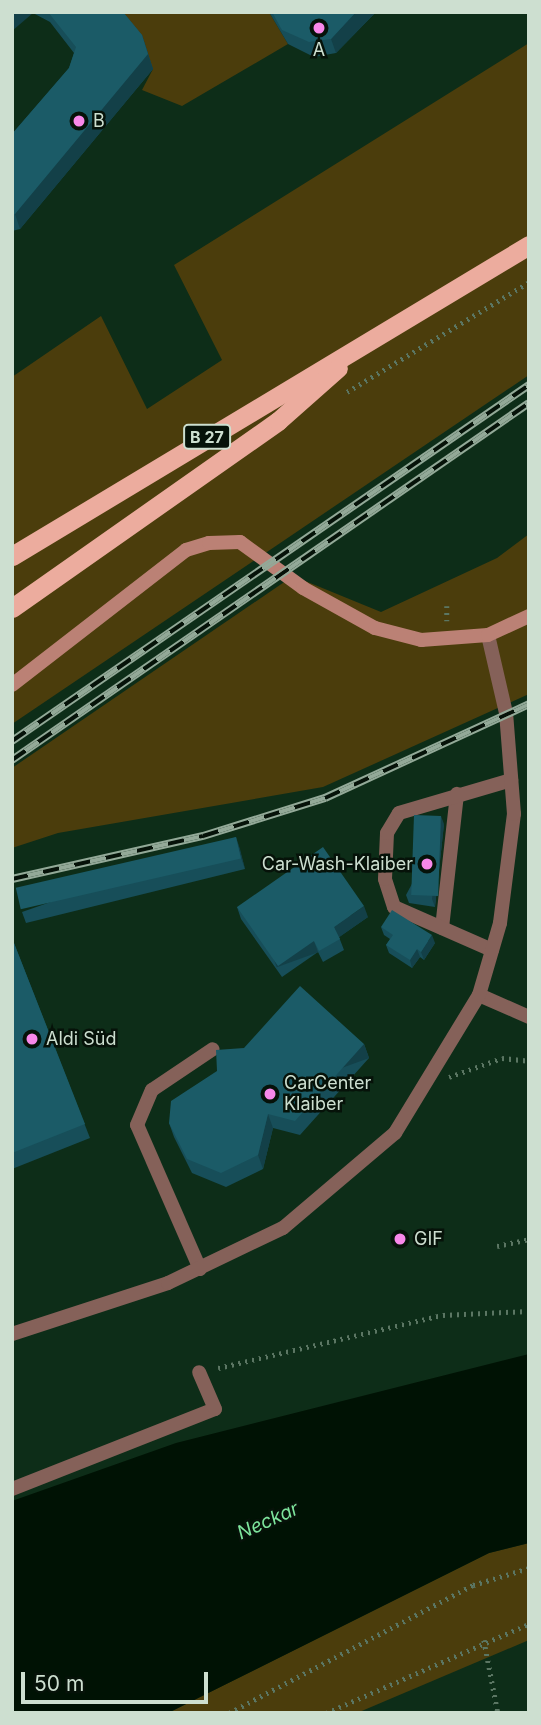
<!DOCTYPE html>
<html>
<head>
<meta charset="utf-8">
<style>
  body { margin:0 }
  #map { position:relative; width:541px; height:1725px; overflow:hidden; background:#0d2d18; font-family:Inter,sans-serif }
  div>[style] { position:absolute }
  .green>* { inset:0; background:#4b3d0c }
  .water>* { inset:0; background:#001204 }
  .path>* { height:4.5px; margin-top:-2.25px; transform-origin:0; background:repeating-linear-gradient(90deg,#5b7663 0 2px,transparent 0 7px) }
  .service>* { height:14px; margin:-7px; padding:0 7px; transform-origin:7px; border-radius:7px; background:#856159 }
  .minor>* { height:14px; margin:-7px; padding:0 7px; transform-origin:7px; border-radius:7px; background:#856159 }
  .secondary>* { height:14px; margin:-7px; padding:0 7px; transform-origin:7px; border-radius:7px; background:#bb8175 }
  .trunk>* { height:19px; margin:-9.5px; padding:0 9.5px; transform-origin:9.5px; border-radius:9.5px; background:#ecac9e }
  .rail>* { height:8px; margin-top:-4px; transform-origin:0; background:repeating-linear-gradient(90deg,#061209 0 16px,#93a998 0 32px); box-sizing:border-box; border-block:2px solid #93a998 }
  .wall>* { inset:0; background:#174e59 }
  .shaded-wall>* { inset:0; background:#134048; transform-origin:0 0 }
  .building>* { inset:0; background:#1b5b67; transform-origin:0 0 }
  .dots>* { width:19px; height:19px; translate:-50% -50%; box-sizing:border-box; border:4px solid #061209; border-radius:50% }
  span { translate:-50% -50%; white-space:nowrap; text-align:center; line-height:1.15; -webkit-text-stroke:5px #061209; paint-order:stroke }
  .shield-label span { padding:2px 5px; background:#061209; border:2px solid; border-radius:5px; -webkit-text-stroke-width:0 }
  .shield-label { font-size:16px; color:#cddfd0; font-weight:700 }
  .poi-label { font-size:18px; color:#cddfd0 }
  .left { translate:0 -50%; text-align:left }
  .right { translate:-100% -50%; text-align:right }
  .water-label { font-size:19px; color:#7de49c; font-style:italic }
  .frame { position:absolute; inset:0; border:14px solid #cddfd0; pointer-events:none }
  .scale { position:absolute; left:21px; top:1672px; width:187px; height:32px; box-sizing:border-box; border:4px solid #cddfd0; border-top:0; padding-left:9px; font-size:21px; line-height:24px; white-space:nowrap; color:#cddfd0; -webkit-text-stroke:5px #061209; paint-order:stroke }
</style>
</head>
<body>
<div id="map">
  <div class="green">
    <i style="clip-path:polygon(117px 12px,269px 12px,288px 44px,182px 106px,142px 90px,153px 69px)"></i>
    <i style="clip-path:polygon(529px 43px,529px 375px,12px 724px,12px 377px,101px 316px,147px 409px,222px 360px,174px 265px)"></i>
    <i style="clip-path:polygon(529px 534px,529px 694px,323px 787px,58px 833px,12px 848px,12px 768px,293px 576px,381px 612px,497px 558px)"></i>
    <i style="clip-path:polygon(529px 1543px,529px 1640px,357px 1713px,168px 1713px,489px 1553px)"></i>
  </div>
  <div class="water">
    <i style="clip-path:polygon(529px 1354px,529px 1543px,489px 1553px,168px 1713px,12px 1713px,12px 1501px,176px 1443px)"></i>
  </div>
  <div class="path">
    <i style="left:347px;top:392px;width:213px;rotate:-31.1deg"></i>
    <i style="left:447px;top:606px;width:15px;rotate:90deg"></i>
    <i style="left:449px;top:1077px;width:56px;rotate:-19.7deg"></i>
    <i style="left:502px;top:1058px;width:27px;rotate:6deg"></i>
    <i style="left:497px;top:1246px;width:33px;rotate:-12deg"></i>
    <i style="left:218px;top:1368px;width:231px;rotate:-13.3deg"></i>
    <i style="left:443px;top:1315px;width:86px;rotate:-2.7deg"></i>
    <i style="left:484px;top:1640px;width:74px;rotate:79.1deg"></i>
    <i style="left:229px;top:1713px;width:276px;rotate:-27.7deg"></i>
    <i style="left:473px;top:1585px;width:59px;rotate:-16.9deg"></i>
    <i style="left:326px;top:1713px;width:222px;rotate:-23.7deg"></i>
  </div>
  <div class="service">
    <i style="left:442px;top:928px;width:135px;rotate:-83.6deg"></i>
    <i style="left:492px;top:950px;width:107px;rotate:-156.3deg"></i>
    <i style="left:394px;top:907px;width:29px;rotate:-108deg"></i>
    <i style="left:385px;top:879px;width:46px;rotate:-87.5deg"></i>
    <i style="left:387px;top:833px;width:23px;rotate:-59deg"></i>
    <i style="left:399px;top:813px;width:117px;rotate:-16.4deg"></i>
    <i style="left:200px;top:1269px;width:157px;rotate:-113.6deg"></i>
    <i style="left:137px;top:1125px;width:38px;rotate:-67deg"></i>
    <i style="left:152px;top:1090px;width:73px;rotate:-33.9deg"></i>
    <i style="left:12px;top:1489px;width:218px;rotate:-21.5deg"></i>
    <i style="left:215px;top:1409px;width:40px;rotate:-113.4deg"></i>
  </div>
  <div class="minor">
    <i style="left:479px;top:995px;width:55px;rotate:23.7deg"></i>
    <i style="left:12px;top:1334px;width:164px;rotate:-18.1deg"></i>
    <i style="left:168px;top:1283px;width:127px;rotate:-25.6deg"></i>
    <i style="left:283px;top:1228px;width:147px;rotate:-40.3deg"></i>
    <i style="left:395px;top:1133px;width:162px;rotate:-58.7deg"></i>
    <i style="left:479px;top:995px;width:75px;rotate:-73.7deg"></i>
    <i style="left:500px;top:923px;width:110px;rotate:-82.7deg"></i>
    <i style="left:514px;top:814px;width:101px;rotate:-94.5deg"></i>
    <i style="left:506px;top:713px;width:80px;rotate:-103deg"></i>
  </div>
  <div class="secondary">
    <i style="left:12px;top:685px;width:220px;rotate:-37.8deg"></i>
    <i style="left:186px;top:550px;width:24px;rotate:-17deg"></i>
    <i style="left:209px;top:543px;width:31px;rotate:-2deg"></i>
    <i style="left:240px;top:542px;width:78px;rotate:36.1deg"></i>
    <i style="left:303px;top:588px;width:82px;rotate:29.1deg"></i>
    <i style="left:375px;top:628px;width:48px;rotate:14.6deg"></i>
    <i style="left:421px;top:640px;width:67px;rotate:-4.3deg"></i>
    <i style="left:488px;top:635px;width:45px;rotate:-24.9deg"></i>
  </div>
  <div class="trunk">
    <i style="left:12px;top:556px;width:603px;rotate:-31.03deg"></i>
    <i style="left:12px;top:608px;width:325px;rotate:-35.1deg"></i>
    <i style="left:278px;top:421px;width:80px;rotate:-41.5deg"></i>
  </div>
  <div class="rail">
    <i style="left:12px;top:741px;width:628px;rotate:-34.55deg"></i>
    <i style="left:12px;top:760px;width:628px;rotate:-34.63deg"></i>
    <i style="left:12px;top:879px;width:196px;rotate:-12.7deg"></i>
    <i style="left:203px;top:836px;width:128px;rotate:-17.3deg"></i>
    <i style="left:325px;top:798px;width:225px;rotate:-24.7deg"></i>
  </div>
  <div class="wall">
    <i style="clip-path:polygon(12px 12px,123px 12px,142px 35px,153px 69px,20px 229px,12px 231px,12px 134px,69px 68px,74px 53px,50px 22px,33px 13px)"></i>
    <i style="clip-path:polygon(269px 12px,376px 12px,336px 53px,314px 57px,288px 44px)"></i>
    <i style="clip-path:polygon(444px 824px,435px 907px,409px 903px,406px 895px)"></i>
    <i style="clip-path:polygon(236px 837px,245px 869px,26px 923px,22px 912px)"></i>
    <i style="clip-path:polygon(237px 907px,368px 917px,339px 937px,344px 950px,323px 962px,318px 952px,282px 977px,241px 919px)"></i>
    <i style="clip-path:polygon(381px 927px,435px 943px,424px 960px,420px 957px,412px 968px,389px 953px,386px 945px,390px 939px,384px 935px)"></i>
    <i style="clip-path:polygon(12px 938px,90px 1138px,12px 1169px)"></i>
    <i style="clip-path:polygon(364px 1044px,369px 1058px,300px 1135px,273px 1128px,263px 1169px,226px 1187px,192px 1173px,174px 1137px,169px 1123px)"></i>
  </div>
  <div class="shaded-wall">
    <i style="clip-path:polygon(12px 12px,33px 12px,33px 13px,12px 31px)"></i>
    <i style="clip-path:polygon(356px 12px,376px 12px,336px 53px,331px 39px)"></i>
    <i style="clip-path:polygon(142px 35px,153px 69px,20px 229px,15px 214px)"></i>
    <i style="clip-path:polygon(441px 816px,444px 824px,435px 907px,432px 899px)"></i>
    <i style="clip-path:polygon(236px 837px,240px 849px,245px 869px,241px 858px)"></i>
    <i style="clip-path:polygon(364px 906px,368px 917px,338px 938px,334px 927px)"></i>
    <i style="clip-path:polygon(432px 935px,435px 943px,424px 960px,421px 952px)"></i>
    <i style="left:314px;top:941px;width:12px;height:44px;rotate:70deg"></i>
    <i style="clip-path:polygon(417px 949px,420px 957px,412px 968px,410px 960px)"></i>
    <i style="left:364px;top:1044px;width:15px;height:103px;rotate:70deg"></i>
    <i style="clip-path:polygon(268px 1114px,273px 1128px,263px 1169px,258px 1155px)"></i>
  </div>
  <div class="building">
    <i style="clip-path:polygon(48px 12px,123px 12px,142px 35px,148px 54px,15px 214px,12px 215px,12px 134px,69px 68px,76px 47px)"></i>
    <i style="clip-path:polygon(272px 12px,356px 12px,331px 39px,309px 42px,282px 30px)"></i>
    <i style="left:414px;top:815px;width:27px;height:80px;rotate:2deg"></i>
    <i style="left:236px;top:837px;width:22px;height:226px;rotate:77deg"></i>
    <i style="clip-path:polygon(323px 847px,364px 906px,334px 927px,340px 939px,319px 951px,314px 941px,278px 966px,237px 907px)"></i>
    <i style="clip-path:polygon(392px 910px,432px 935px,421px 952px,417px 949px,410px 960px,386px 945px,393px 935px,381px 927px)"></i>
    <i style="clip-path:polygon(12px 938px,85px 1124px,12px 1153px)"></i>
    <i style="clip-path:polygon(300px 986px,364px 1044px,295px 1121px,268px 1114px,258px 1155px,221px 1173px,187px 1159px,169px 1123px,171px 1101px,217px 1071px,216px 1050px,244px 1048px)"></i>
  </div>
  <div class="dots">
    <i style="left:319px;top:28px;background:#f888ea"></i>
    <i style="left:79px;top:121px;background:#f888ea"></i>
    <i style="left:427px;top:864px;background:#f888ea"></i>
    <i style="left:32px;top:1039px;background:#f888ea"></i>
    <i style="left:270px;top:1094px;background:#f888ea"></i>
    <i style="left:400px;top:1239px;background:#f888ea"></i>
  </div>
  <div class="shield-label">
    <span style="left:207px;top:437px">B 27</span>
  </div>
  <div class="poi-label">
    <span style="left:319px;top:50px">A</span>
    <span class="left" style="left:93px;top:121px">B</span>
    <span class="right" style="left:413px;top:864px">Car-Wash-Klaiber</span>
    <span class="left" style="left:46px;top:1039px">Aldi Süd</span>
    <span class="left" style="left:284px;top:1094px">CarCenter<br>Klaiber</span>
    <span class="left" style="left:414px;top:1239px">GIF</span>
  </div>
  <div class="water-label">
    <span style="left:268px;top:1521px;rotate:-24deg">Neckar</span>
  </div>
  <div class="frame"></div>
  <div class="scale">50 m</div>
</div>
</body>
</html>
